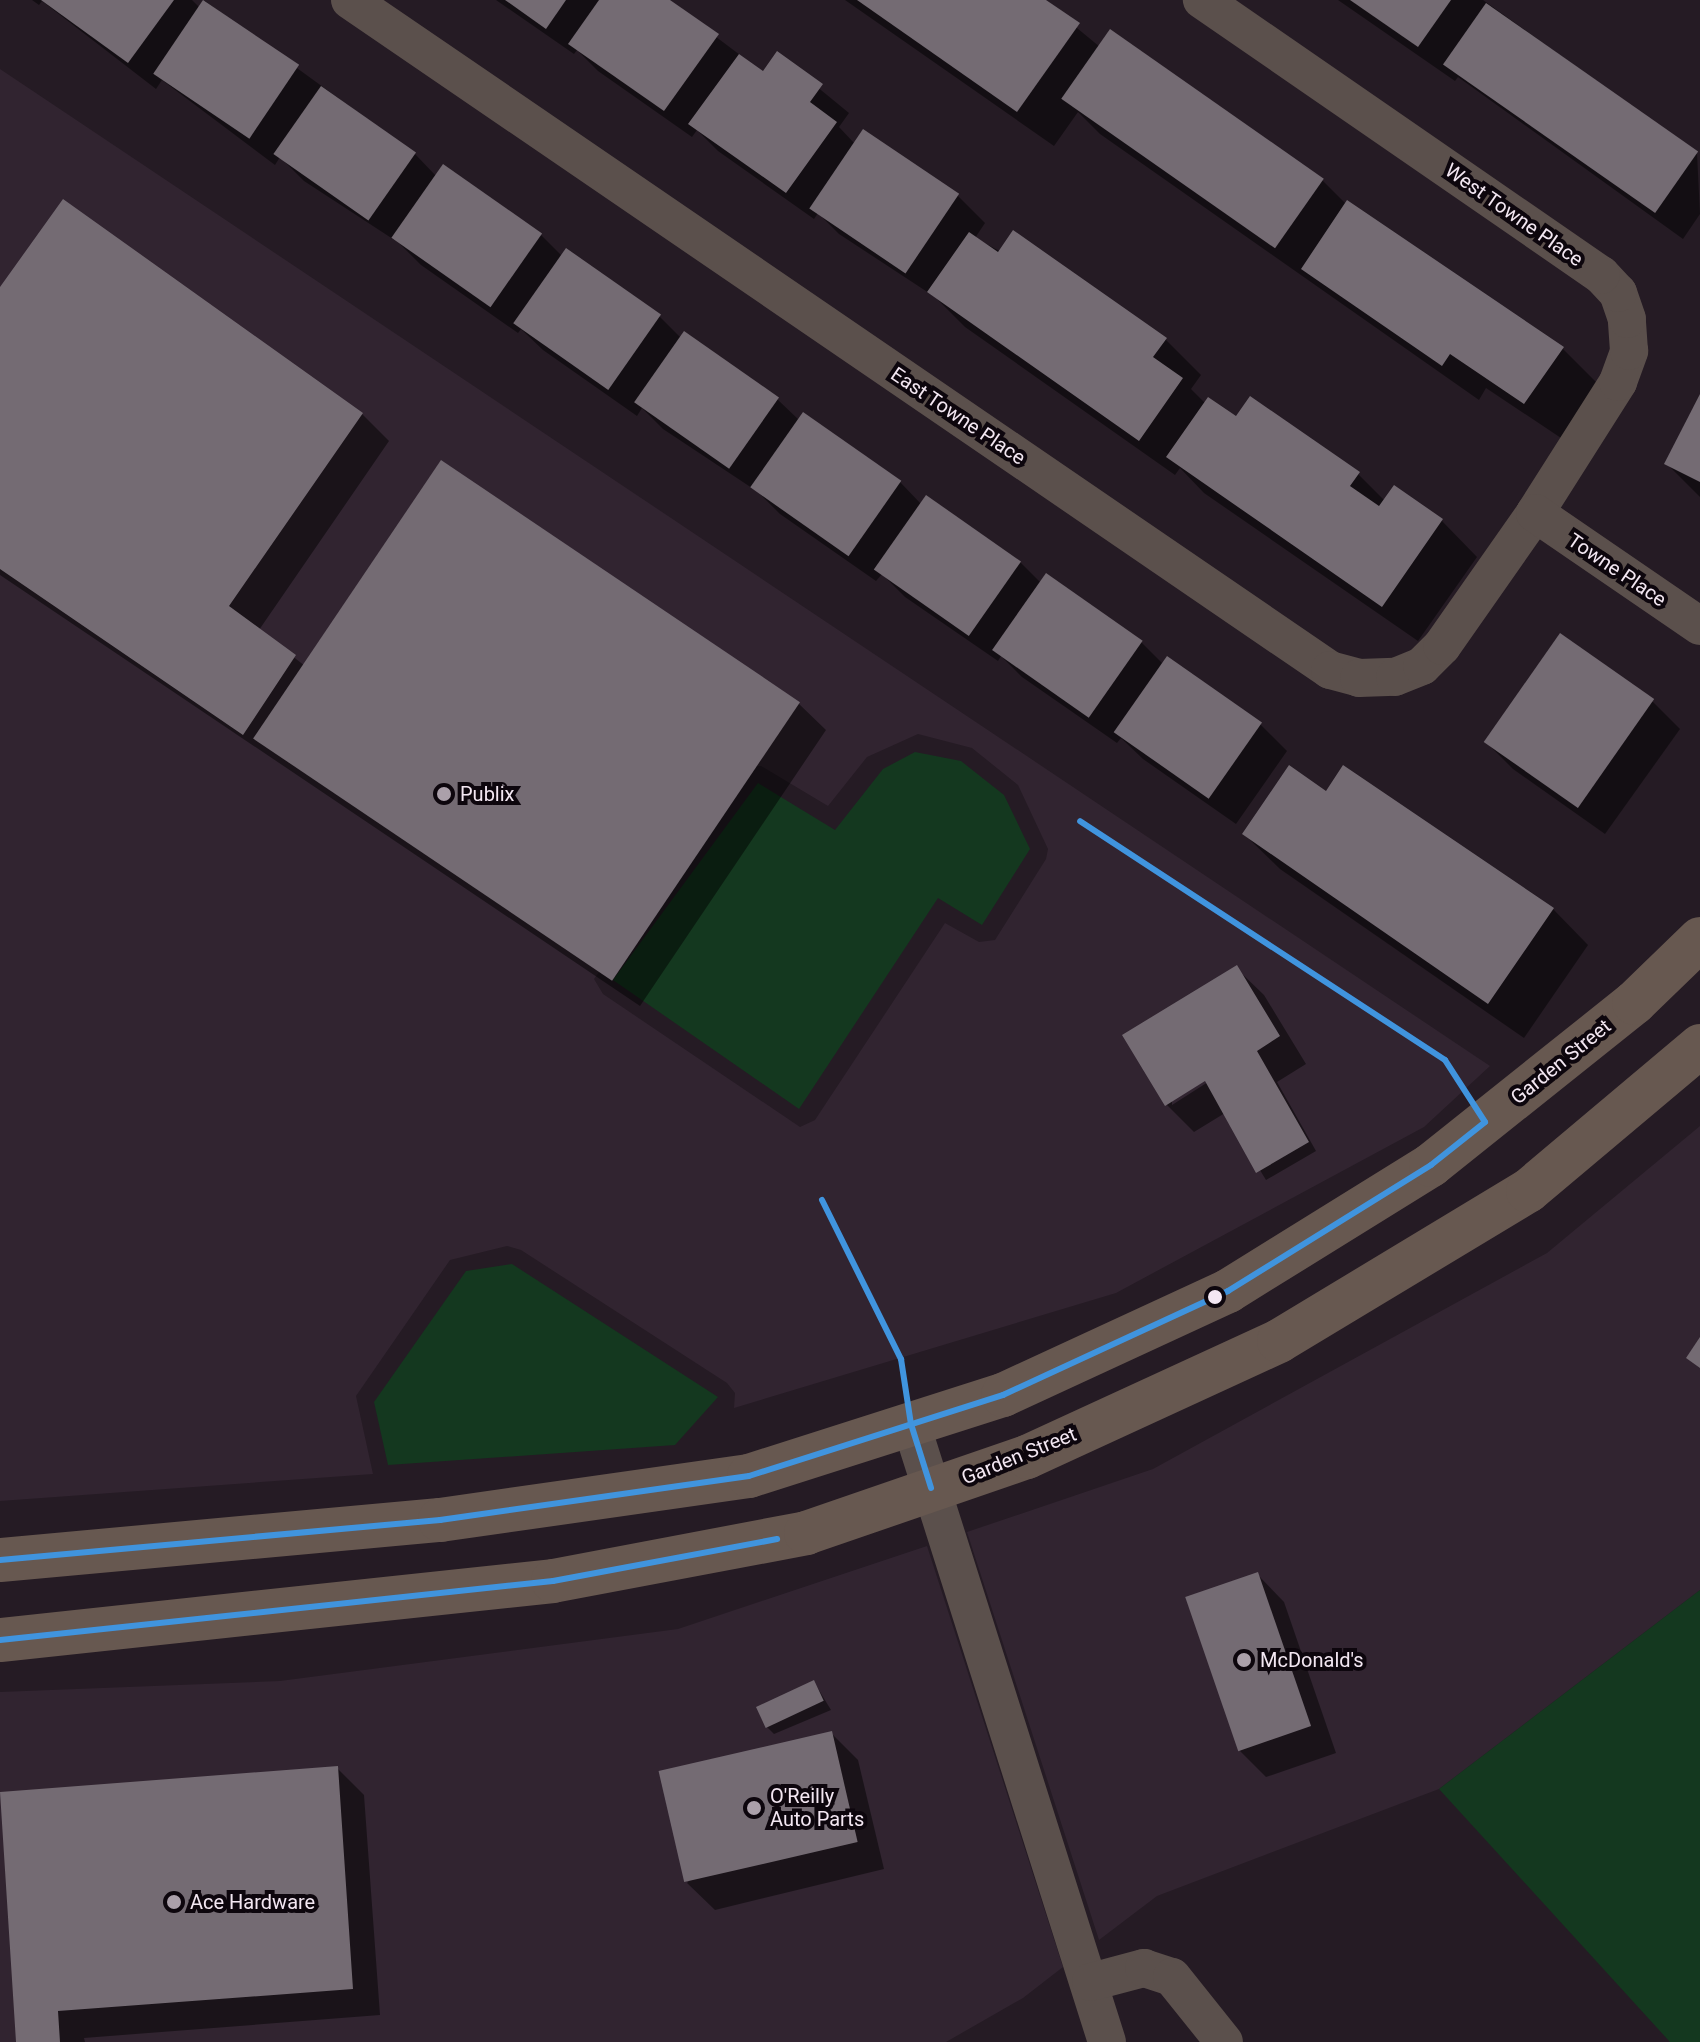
<!DOCTYPE html>
<html>
<head>
<meta charset="utf-8">
<style>
  body { margin:0 }
  #map { position:relative; width:1700px; height:2042px; overflow:hidden; background:#251b24; font-family:Roboto,sans-serif }
  div>[style] { position:absolute }
  .commercial>* { inset:0; background:#312430 }
  .green>* { inset:0; background:#14381f }
  .shadow>* { inset:0; background:#0007 }
  .building>* { inset:0; background:#746b73; transform-origin:0 0 }
  .minor>* { height:38px; margin:-19px; padding:0 19px; transform-origin:19px; border-radius:19px; background:#5b504c }
  .major>* { height:44px; margin:-22px; padding:0 22px; transform-origin:22px; border-radius:22px; background:#675850 }
  .bus-1>* { height:6px; margin:-3px; padding:0 3px; transform-origin:3px; border-radius:3px; background:#4094de }
  .dots>* { width:22px; height:22px; translate:-50% -50%; box-sizing:border-box; border:4px solid #0d060d; border-radius:50% }
  span { translate:-50% -50%; white-space:nowrap; text-align:center; line-height:1.15; -webkit-text-stroke:8px #0d060d; paint-order:stroke }
  .street-label { font-size:20px; color:#f3e7f2 }
  .poi-label { font-size:20px; color:#f3e7f2 }
  .left { translate:0 -50%; text-align:left }
</style>
</head>
<body>
<div id="map">
  <div class="commercial">
    <i style="clip-path:polygon(evenodd,0 69px,1490px 1066px,1424px 1127px,1116px 1293px,734px 1408px,735px 1393px,727px 1383px,521px 1250px,507px 1246px,450px 1260px,356px 1396px,373px 1474px,0 1501px,0 69px,918px 734px,972px 748px,1018px 785px,1048px 849px,1046px 859px,995px 940px,979px 942px,945px 923px,815px 1120px,800px 1127px,603px 994px,594px 979px,750px 766px,761px 766px,828px 806px,867px 757px,918px 734px)"></i>
    <i style="clip-path:polygon(1700px 1126px,1700px 1590px,1439px 1789px,1157px 1896px,1099px 1940px,967px 1532px,1153px 1469px,1547px 1253px)"></i>
    <i style="clip-path:polygon(927px 1546px,1063px 1967px,1023px 1998px,946px 2042px,0 2042px,0 1692px,280px 1681px,678px 1629px)"></i>
  </div>
  <div class="green">
    <i style="clip-path:polygon(915px 752px,961px 761px,1004px 795px,1030px 849px,982px 925px,938px 898px,799px 1109px,613px 980px,758px 783px,835px 830px,883px 769px)"></i>
    <i style="clip-path:polygon(512px 1264px,718px 1397px,675px 1445px,388px 1465px,374px 1402px,466px 1271px)"></i>
    <i style="clip-path:polygon(1700px 1590px,1700px 2042px,1670px 2042px,1439px 1789px)"></i>
  </div>
  <div class="shadow">
    <i style="clip-path:polygon(32px 0,192px 0,200px 8px,205px 1px,415px 154px,437px 177px,541px 235px,562px 256px,566px 251px,660px 317px,681px 338px,777px 399px,800px 421px,900px 482px,922px 505px,927px 498px,1020px 562px,1041px 583px,1142px 643px,1163px 664px,1260px 724px,1287px 751px,1236px 824px,1143px 759px,1121px 738px,1117px 743px,1022px 677px,1001px 656px,998px 661px,905px 597px,882px 574px,876px 581px,780px 514px,758px 492px,663px 429px,642px 408px,637px 416px,543px 350px,521px 329px,518px 333px,421px 265px,399px 243px,304px 181px,280px 157px,275px 165px,162px 80px,156px 89px,42px 1px,39px 5px)"></i>
    <i style="clip-path:polygon(496px 0,667px 0,764px 73px,777px 54px,849px 113px,839px 127px,855px 144px,864px 132px,958px 196px,985px 223px,975px 238px,1165px 339px,1201px 375px,1191px 389px,1206px 404px,1358px 474px,1385px 501px,1442px 521px,1477px 557px,1418px 641px,1204px 493px,1180px 468px,1175px 475px,965px 327px,935px 297px,839px 234px,818px 213px,814px 219px,718px 151px,697px 130px,692px 137px,598px 71px,577px 50px,574px 54px)"></i>
    <i style="clip-path:polygon(845px 0,1043px 0,1100px 47px,1322px 180px,1347px 205px,1562px 348px,1598px 384px,1561px 438px,1486px 388px,1479px 400px,1100px 134px,1078px 112px,1054px 146px)"></i>
    <i style="clip-path:polygon(1338px 0,1483px 0,1697px 153px,1700px 214px,1683px 239px,1458px 77px,1455px 81px)"></i>
    <i style="clip-path:polygon(0 291px,362px 414px,389px 441px,259px 630px,305px 666px,798px 703px,826px 730px,640px 1006px,0 575px)"></i>
    <i style="clip-path:polygon(1700px 399px,1700px 497px,1667px 464px)"></i>
    <i style="clip-path:polygon(1560px 636px,1653px 702px,1680px 729px,1605px 834px,1513px 769px,1486px 742px)"></i>
    <i style="clip-path:polygon(1326px 793px,1553px 909px,1588px 945px,1524px 1038px,1280px 869px,1244px 834px)"></i>
    <i style="clip-path:polygon(evenodd,1236px 968px,1264px 995px,1306px 1064px,1277px 1082px,1316px 1151px,1266px 1180px,1225px 1113px,1194px 1132px,1167px 1105px,1125px 1035px,1236px 968px,1205px 1079px,1208px 1082px,1172px 1105px,1172px 1100px,1205px 1079px)"></i>
    <i style="clip-path:polygon(1257px 1574px,1284px 1602px,1336px 1753px,1266px 1777px,1239px 1750px)"></i>
    <i style="clip-path:polygon(814px 1682px,831px 1710px,774px 1734px,765px 1725px)"></i>
    <i style="clip-path:polygon(831px 1733px,858px 1760px,884px 1869px,715px 1910px,687px 1883px)"></i>
    <i style="clip-path:polygon(337px 1768px,364px 1795px,380px 2015px,84px 2038px,85px 2042px,18px 2042px)"></i>
  </div>
  <div class="building">
    <i style="clip-path:polygon(41px 0,174px 0,128px 63px)"></i>
    <i style="left:203px;top:0;width:116px;height:89px;rotate:34deg"></i>
    <i style="clip-path:polygon(505px 0,566px 0,546px 29px)"></i>
    <i style="clip-path:polygon(599px 0,670px 0,719px 34px,664px 111px,568px 44px)"></i>
    <i style="clip-path:polygon(857px 0,1046px 0,1080px 23px,1017px 112px)"></i>
    <i style="clip-path:polygon(1350px 0,1451px 0,1418px 47px)"></i>
    <i style="left:1486px;top:3px;width:259px;height:75px;rotate:35deg"></i>
    <i style="left:1110px;top:29px;width:261px;height:85px;rotate:35deg"></i>
    <i style="clip-path:polygon(777px 51px,823px 84px,810px 102px,837px 122px,786px 193px,688px 124px,739px 54px,763px 71px)"></i>
    <i style="left:321px;top:86px;width:116px;height:83px;rotate:35deg"></i>
    <i style="left:863px;top:129px;width:116px;height:96px;rotate:34deg"></i>
    <i style="left:443px;top:164px;width:121px;height:90px;rotate:35deg"></i>
    <i style="clip-path:polygon(63px 199px,363px 413px,229px 606px,296px 655px,243px 735px,0 569px,0 287px)"></i>
    <i style="clip-path:polygon(1347px 200px,1564px 347px,1524px 404px,1450px 354px,1442px 366px,1301px 269px)"></i>
    <i style="clip-path:polygon(1013px 230px,1167px 338px,1153px 357px,1183px 378px,1139px 441px,927px 292px,969px 232px,998px 252px)"></i>
    <i style="left:566px;top:248px;width:116px;height:92px;rotate:35deg"></i>
    <i style="left:684px;top:331px;width:116px;height:87px;rotate:35deg"></i>
    <i style="clip-path:polygon(1700px 394px,1700px 482px,1664px 464px)"></i>
    <i style="clip-path:polygon(1250px 396px,1360px 472px,1350px 486px,1379px 506px,1394px 485px,1443px 519px,1382px 607px,1166px 457px,1208px 397px,1236px 416px)"></i>
    <i style="left:803px;top:412px;width:120px;height:92px;rotate:35deg"></i>
    <i style="left:441px;top:460px;width:433px;height:336px;rotate:34deg"></i>
    <i style="left:926px;top:495px;width:116px;height:91px;rotate:35deg"></i>
    <i style="left:1046px;top:573px;width:118px;height:94px;rotate:35deg"></i>
    <i style="left:1560px;top:633px;width:115px;height:133px;rotate:35deg"></i>
    <i style="left:1167px;top:656px;width:116px;height:93px;rotate:35deg"></i>
    <i style="clip-path:polygon(1289px 765px,1326px 791px,1343px 765px,1554px 908px,1488px 1004px,1242px 834px)"></i>
    <i style="clip-path:polygon(1237px 965px,1280px 1036px,1257px 1051px,1309px 1142px,1256px 1173px,1205px 1081px,1165px 1106px,1122px 1035px)"></i>
    <i style="clip-path:polygon(1700px 1337px,1700px 1368px,1686px 1358px)"></i>
    <i style="left:1258px;top:1572px;width:163px;height:77px;rotate:71deg"></i>
    <i style="left:814px;top:1680px;width:23px;height:64px;rotate:65deg"></i>
    <i style="left:832px;top:1731px;width:114px;height:178px;rotate:77deg"></i>
    <i style="clip-path:polygon(338px 1766px,353px 1989px,58px 2011px,60px 2042px,16px 2042px,0 1792px)"></i>
  </div>
  <div class="minor">
    <i style="left:350px;top:0;width:1187px;rotate:34.36deg"></i>
    <i style="left:1330px;top:670px;width:30px;rotate:15deg"></i>
    <i style="left:1359px;top:678px;width:36px;rotate:-2deg"></i>
    <i style="left:1395px;top:677px;width:29px;rotate:-22deg"></i>
    <i style="left:1422px;top:666px;width:28px;rotate:-45deg"></i>
    <i style="left:1442px;top:646px;width:162px;rotate:-55deg"></i>
    <i style="left:1535px;top:513px;width:155px;rotate:-57.6deg"></i>
    <i style="left:1618px;top:382px;width:33px;rotate:-70deg"></i>
    <i style="left:1629px;top:351px;width:32px;rotate:-94deg"></i>
    <i style="left:1627px;top:319px;width:28px;rotate:-109deg"></i>
    <i style="left:1618px;top:293px;width:25px;rotate:-133deg"></i>
    <i style="left:1601px;top:275px;width:485px;rotate:-145.4deg"></i>
    <i style="left:1535px;top:513px;width:200px;rotate:34.4deg"></i>
    <i style="left:911px;top:1424px;width:648px;rotate:72.4deg"></i>
    <i style="left:1091px;top:1982px;width:55px;rotate:-14.8deg"></i>
    <i style="left:1144px;top:1968px;width:29px;rotate:18deg"></i>
    <i style="left:1172px;top:1977px;width:83px;rotate:51.3deg"></i>
  </div>
  <div class="major">
    <i style="left:0;top:1560px;width:442px;rotate:-5.2deg"></i>
    <i style="left:440px;top:1520px;width:312px;rotate:-8.1deg"></i>
    <i style="left:749px;top:1476px;width:267px;rotate:-17.7deg"></i>
    <i style="left:1003px;top:1395px;width:248px;rotate:-24.8deg"></i>
    <i style="left:1228px;top:1291px;width:239px;rotate:-31.8deg"></i>
    <i style="left:1431px;top:1165px;width:260px;rotate:-38.6deg"></i>
    <i style="left:1634px;top:1003px;width:92px;rotate:-44.1deg"></i>
    <i style="left:0;top:1640px;width:556px;rotate:-6.09deg"></i>
    <i style="left:553px;top:1581px;width:258px;rotate:-10.7deg"></i>
    <i style="left:806px;top:1533px;width:234px;rotate:-19deg"></i>
    <i style="left:1027px;top:1457px;width:277px;rotate:-24.7deg"></i>
    <i style="left:1279px;top:1341px;width:291px;rotate:-31.1deg"></i>
    <i style="left:1528px;top:1191px;width:225px;rotate:-40.1deg"></i>
  </div>
  <div class="bus-1">
    <i style="left:822px;top:1200px;width:178px;rotate:63.6deg"></i>
    <i style="left:901px;top:1359px;width:66px;rotate:81.3deg"></i>
    <i style="left:911px;top:1424px;width:67px;rotate:72.6deg"></i>
    <i style="left:0;top:1560px;width:442px;rotate:-5.2deg"></i>
    <i style="left:440px;top:1520px;width:312px;rotate:-8.1deg"></i>
    <i style="left:749px;top:1476px;width:267px;rotate:-17.7deg"></i>
    <i style="left:1003px;top:1395px;width:248px;rotate:-24.8deg"></i>
    <i style="left:1228px;top:1291px;width:239px;rotate:-31.8deg"></i>
    <i style="left:1431px;top:1165px;width:69px;rotate:-38.5deg"></i>
    <i style="left:1485px;top:1122px;width:74px;rotate:-122.8deg"></i>
    <i style="left:1445px;top:1060px;width:436px;rotate:-146.8deg"></i>
    <i style="left:0;top:1640px;width:556px;rotate:-6.09deg"></i>
    <i style="left:553px;top:1581px;width:228px;rotate:-10.6deg"></i>
  </div>
  <div class="dots">
    <i style="left:444px;top:794px;background:#aba0aa"></i>
    <i style="left:1215px;top:1297px;background:#f3e7f2"></i>
    <i style="left:1244px;top:1660px;background:#aba0aa"></i>
    <i style="left:754px;top:1808px;background:#aba0aa"></i>
    <i style="left:174px;top:1902px;background:#aba0aa"></i>
  </div>
  <div class="street-label">
    <span style="left:1514px;top:215px;rotate:35deg">West Towne Place</span>
    <span style="left:958px;top:416px;rotate:34deg">East Towne Place</span>
    <span style="left:1617px;top:570px;rotate:34deg">Towne Place</span>
    <span style="left:1561px;top:1062px;rotate:-39deg">Garden Street</span>
    <span style="left:1019px;top:1456px;rotate:-22deg">Garden Street</span>
  </div>
  <div class="poi-label">
    <span class="left" style="left:460px;top:794px">Publix</span>
    <span class="left" style="left:1260px;top:1660px">McDonald's</span>
    <span class="left" style="left:770px;top:1808px">O'Reilly<br>Auto Parts</span>
    <span class="left" style="left:190px;top:1902px">Ace Hardware</span>
  </div>
</div>
</body>
</html>
